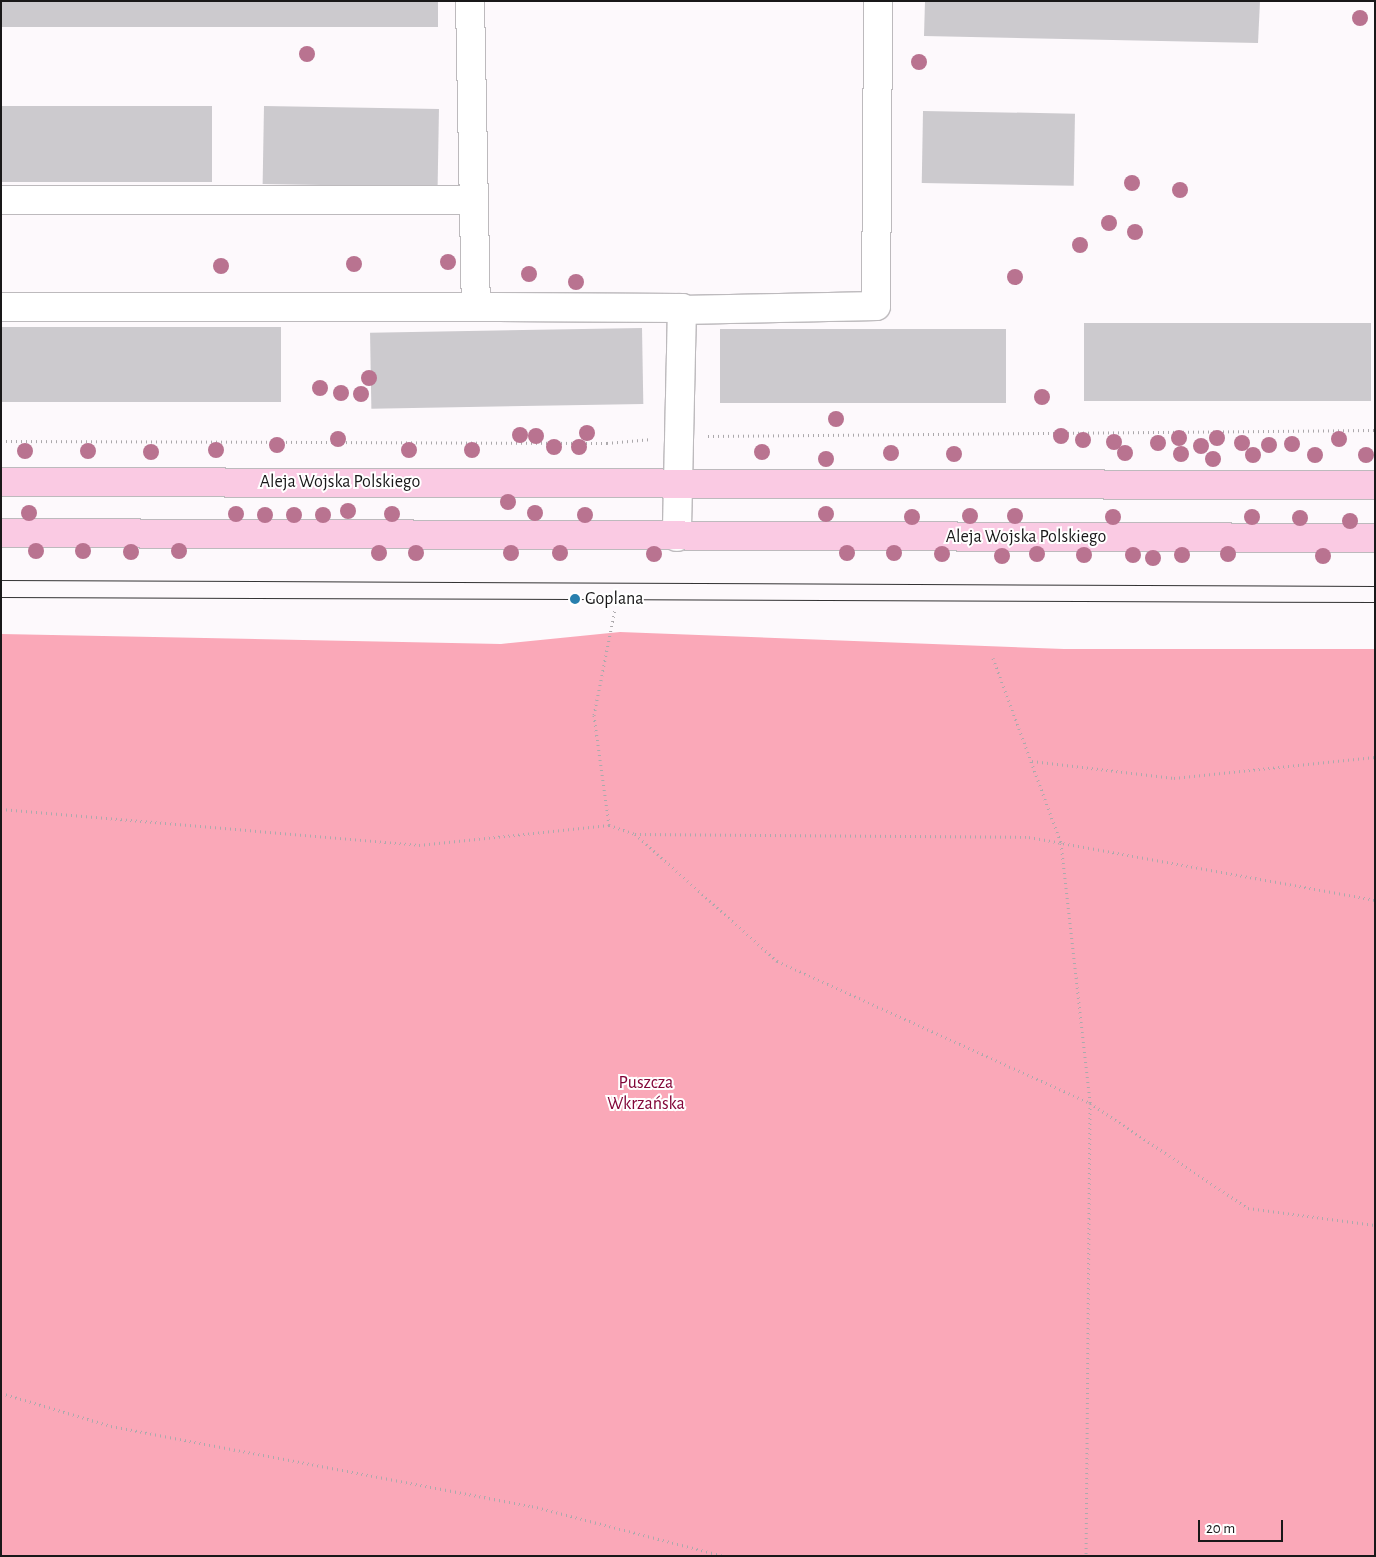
<!DOCTYPE html>
<html>
<head>
<meta charset="utf-8">
<style>
  body { margin:0 }
  #map { position:relative; width:1376px; height:1557px; overflow:hidden; background:#fdf9fc; font-family:"Alegreya Sans",sans-serif }
  div>[style] { position:absolute }
  .forest>* { inset:0; background:#faa8b8 }
  .building>* { inset:0; background:#cccace; transform-origin:0 0 }
  .path>* { height:3px; margin-top:-1.5px; transform-origin:0; background:repeating-linear-gradient(90deg,#aca9ac 0 1px,transparent 0 5px) }
  .roads { filter:drop-shadow(1px 0 #bdbabd) drop-shadow(-1px 0 #bdbabd) drop-shadow(0 1px #bdbabd) drop-shadow(0 -1px #bdbabd) }
  .minor>* { height:28px; margin:-14px; padding:0 14px; transform-origin:14px; border-radius:14px; background:#fff }
  .major>* { height:28px; margin:-14px; padding:0 14px; transform-origin:14px; border-radius:14px; background:#facae3 }
  .tram>* { height:1px; margin:-0.5px; padding:0 0.5px; transform-origin:0.5px; border-radius:0.5px; background:#343334 }
  .trees>* { width:16px; height:16px; margin:-8px; border-radius:50%; background:#b97390 }
  .dots>* { width:14px; height:14px; translate:-50% -50%; box-sizing:border-box; border:2px solid #fff; border-radius:50% }
  span { translate:-50% -50%; white-space:nowrap; text-align:center; line-height:1.15; -webkit-text-stroke:4px #fff; paint-order:stroke }
  .street-label { font-size:18px; color:#191819 }
  .poi-label { font-size:18px; color:#191819 }
  .left { translate:0 -50%; text-align:left }
  .park-label { font-size:18px; color:#820638 }
  .frame { position:absolute; inset:0; border:2px solid #191819; pointer-events:none }
  .scale { position:absolute; left:1198px; top:1520px; width:85px; height:22px; box-sizing:border-box; border:2px solid #191819; border-top:0; padding-left:6px; font-size:15px; line-height:18px; white-space:nowrap; color:#191819; -webkit-text-stroke:4px #fff; paint-order:stroke }
</style>
</head>
<body>
<div id="map">
  <div class="forest">
    <i style="clip-path:polygon(620px 632px,1064px 649px,1375px 649px,1375px 1556px,1px 1556px,1px 634px,501px 644px)"></i>
  </div>
  <div class="building">
    <i style="left:1px;top:1px;width:437px;height:26px"></i>
    <i style="clip-path:polygon(925px 1px,1260px 1px,1258px 43px,924px 36px)"></i>
    <i style="left:1px;top:106px;width:211px;height:76px"></i>
    <i style="left:264px;top:106px;width:175px;height:78px;rotate:1deg"></i>
    <i style="left:923px;top:111px;width:152px;height:72px;rotate:1deg"></i>
    <i style="left:1084px;top:323px;width:287px;height:78px"></i>
    <i style="left:1px;top:327px;width:280px;height:75px"></i>
    <i style="left:642px;top:328px;width:76px;height:272px;rotate:89deg"></i>
    <i style="left:720px;top:329px;width:286px;height:74px"></i>
  </div>
  <div class="path">
    <i style="left:708px;top:436px;width:667px;rotate:-0.52deg"></i>
    <i style="left:1px;top:441px;width:606px;rotate:0.19deg"></i>
    <i style="left:607px;top:443px;width:45px;rotate:-5.1deg"></i>
    <i style="left:993px;top:658px;width:197px;rotate:69.8deg"></i>
    <i style="left:1061px;top:843px;width:262px;rotate:83.6deg"></i>
    <i style="left:1090px;top:1103px;width:453px;rotate:90.5deg"></i>
    <i style="left:1032px;top:761px;width:143px;rotate:6.8deg"></i>
    <i style="left:1174px;top:778px;width:202px;rotate:-6deg"></i>
    <i style="left:1px;top:809px;width:420px;rotate:4.9deg"></i>
    <i style="left:419px;top:845px;width:191px;rotate:-6deg"></i>
    <i style="left:609px;top:825px;width:28px;rotate:19deg"></i>
    <i style="left:635px;top:834px;width:394px;rotate:0.4deg"></i>
    <i style="left:1029px;top:837px;width:352px;rotate:10.3deg"></i>
    <i style="left:609px;top:825px;width:111px;rotate:-97.8deg"></i>
    <i style="left:594px;top:715px;width:108px;rotate:-78.8deg"></i>
    <i style="left:635px;top:834px;width:191px;rotate:41.8deg"></i>
    <i style="left:777px;top:961px;width:344px;rotate:24.4deg"></i>
    <i style="left:1090px;top:1103px;width:190px;rotate:33.6deg"></i>
    <i style="left:1248px;top:1208px;width:128px;rotate:7.6deg"></i>
    <i style="left:1px;top:1393px;width:115px;rotate:16.7deg"></i>
    <i style="left:111px;top:1426px;width:429px;rotate:10.8deg"></i>
    <i style="left:532px;top:1506px;width:198px;rotate:14.6deg"></i>
  </div>
  <div class="roads">
    <div class="minor">
      <i style="left:470px;top:1px;width:306px;rotate:88.9deg"></i>
      <i style="left:476px;top:307px;width:206px;rotate:0.3deg"></i>
      <i style="left:682px;top:308px;width:229px;rotate:91.3deg"></i>
      <i style="left:1px;top:200px;width:473px"></i>
      <i style="left:1px;top:307px;width:475px"></i>
      <i style="left:682px;top:310px;width:194px;rotate:-1.2deg"></i>
      <i style="left:876px;top:306px;width:305px;rotate:-89.6deg"></i>
    </div>
    <div class="major">
      <i style="left:1px;top:482px;width:1374px;rotate:0.13deg"></i>
      <i style="left:1px;top:533px;width:1374px;rotate:0.21deg"></i>
    </div>
  </div>
  <div class="tram">
    <i style="left:1px;top:580px;width:1374px;rotate:0.25deg"></i>
    <i style="left:1px;top:597px;width:1374px;rotate:0.21deg"></i>
  </div>
  <div class="trees">
    <i style="left:1360px;top:18px"></i>
    <i style="left:307px;top:54px"></i>
    <i style="left:919px;top:62px"></i>
    <i style="left:1132px;top:183px"></i>
    <i style="left:1180px;top:190px"></i>
    <i style="left:1109px;top:223px"></i>
    <i style="left:1135px;top:232px"></i>
    <i style="left:1080px;top:245px"></i>
    <i style="left:448px;top:262px"></i>
    <i style="left:354px;top:264px"></i>
    <i style="left:221px;top:266px"></i>
    <i style="left:529px;top:274px"></i>
    <i style="left:1015px;top:277px"></i>
    <i style="left:576px;top:282px"></i>
    <i style="left:369px;top:378px"></i>
    <i style="left:320px;top:388px"></i>
    <i style="left:341px;top:393px"></i>
    <i style="left:361px;top:394px"></i>
    <i style="left:1042px;top:397px"></i>
    <i style="left:836px;top:419px"></i>
    <i style="left:587px;top:433px"></i>
    <i style="left:520px;top:435px"></i>
    <i style="left:536px;top:436px"></i>
    <i style="left:1061px;top:436px"></i>
    <i style="left:1179px;top:438px"></i>
    <i style="left:1217px;top:438px"></i>
    <i style="left:338px;top:439px"></i>
    <i style="left:1339px;top:439px"></i>
    <i style="left:1083px;top:440px"></i>
    <i style="left:1114px;top:442px"></i>
    <i style="left:1158px;top:443px"></i>
    <i style="left:1242px;top:443px"></i>
    <i style="left:1292px;top:444px"></i>
    <i style="left:277px;top:445px"></i>
    <i style="left:1269px;top:445px"></i>
    <i style="left:1201px;top:446px"></i>
    <i style="left:554px;top:447px"></i>
    <i style="left:579px;top:447px"></i>
    <i style="left:216px;top:450px"></i>
    <i style="left:409px;top:450px"></i>
    <i style="left:472px;top:450px"></i>
    <i style="left:25px;top:451px"></i>
    <i style="left:88px;top:451px"></i>
    <i style="left:151px;top:452px"></i>
    <i style="left:762px;top:452px"></i>
    <i style="left:891px;top:453px"></i>
    <i style="left:1125px;top:453px"></i>
    <i style="left:954px;top:454px"></i>
    <i style="left:1181px;top:454px"></i>
    <i style="left:1253px;top:455px"></i>
    <i style="left:1315px;top:455px"></i>
    <i style="left:1366px;top:455px"></i>
    <i style="left:826px;top:459px"></i>
    <i style="left:1213px;top:459px"></i>
    <i style="left:508px;top:502px"></i>
    <i style="left:348px;top:511px"></i>
    <i style="left:29px;top:513px"></i>
    <i style="left:535px;top:513px"></i>
    <i style="left:236px;top:514px"></i>
    <i style="left:392px;top:514px"></i>
    <i style="left:826px;top:514px"></i>
    <i style="left:265px;top:515px"></i>
    <i style="left:294px;top:515px"></i>
    <i style="left:323px;top:515px"></i>
    <i style="left:585px;top:515px"></i>
    <i style="left:970px;top:516px"></i>
    <i style="left:1015px;top:516px"></i>
    <i style="left:912px;top:517px"></i>
    <i style="left:1113px;top:517px"></i>
    <i style="left:1252px;top:517px"></i>
    <i style="left:1300px;top:518px"></i>
    <i style="left:1350px;top:521px"></i>
    <i style="left:36px;top:551px"></i>
    <i style="left:83px;top:551px"></i>
    <i style="left:179px;top:551px"></i>
    <i style="left:131px;top:552px"></i>
    <i style="left:379px;top:553px"></i>
    <i style="left:416px;top:553px"></i>
    <i style="left:511px;top:553px"></i>
    <i style="left:560px;top:553px"></i>
    <i style="left:847px;top:553px"></i>
    <i style="left:894px;top:553px"></i>
    <i style="left:654px;top:554px"></i>
    <i style="left:942px;top:554px"></i>
    <i style="left:1037px;top:554px"></i>
    <i style="left:1228px;top:554px"></i>
    <i style="left:1084px;top:555px"></i>
    <i style="left:1133px;top:555px"></i>
    <i style="left:1182px;top:555px"></i>
    <i style="left:1002px;top:556px"></i>
    <i style="left:1323px;top:556px"></i>
    <i style="left:1153px;top:558px"></i>
  </div>
  <div class="dots">
    <i style="left:575px;top:599px;background:#287fae"></i>
  </div>
  <div class="street-label">
    <span style="left:340px;top:482px">Aleja Wojska Polskiego</span>
    <span style="left:1026px;top:537px">Aleja Wojska Polskiego</span>
  </div>
  <div class="poi-label">
    <span class="left" style="left:585px;top:599px">Goplana</span>
  </div>
  <div class="park-label">
    <span style="left:646px;top:1094px">Puszcza<br>Wkrzańska</span>
  </div>
  <div class="frame"></div>
  <div class="scale">20 m</div>
</div>
</body>
</html>
